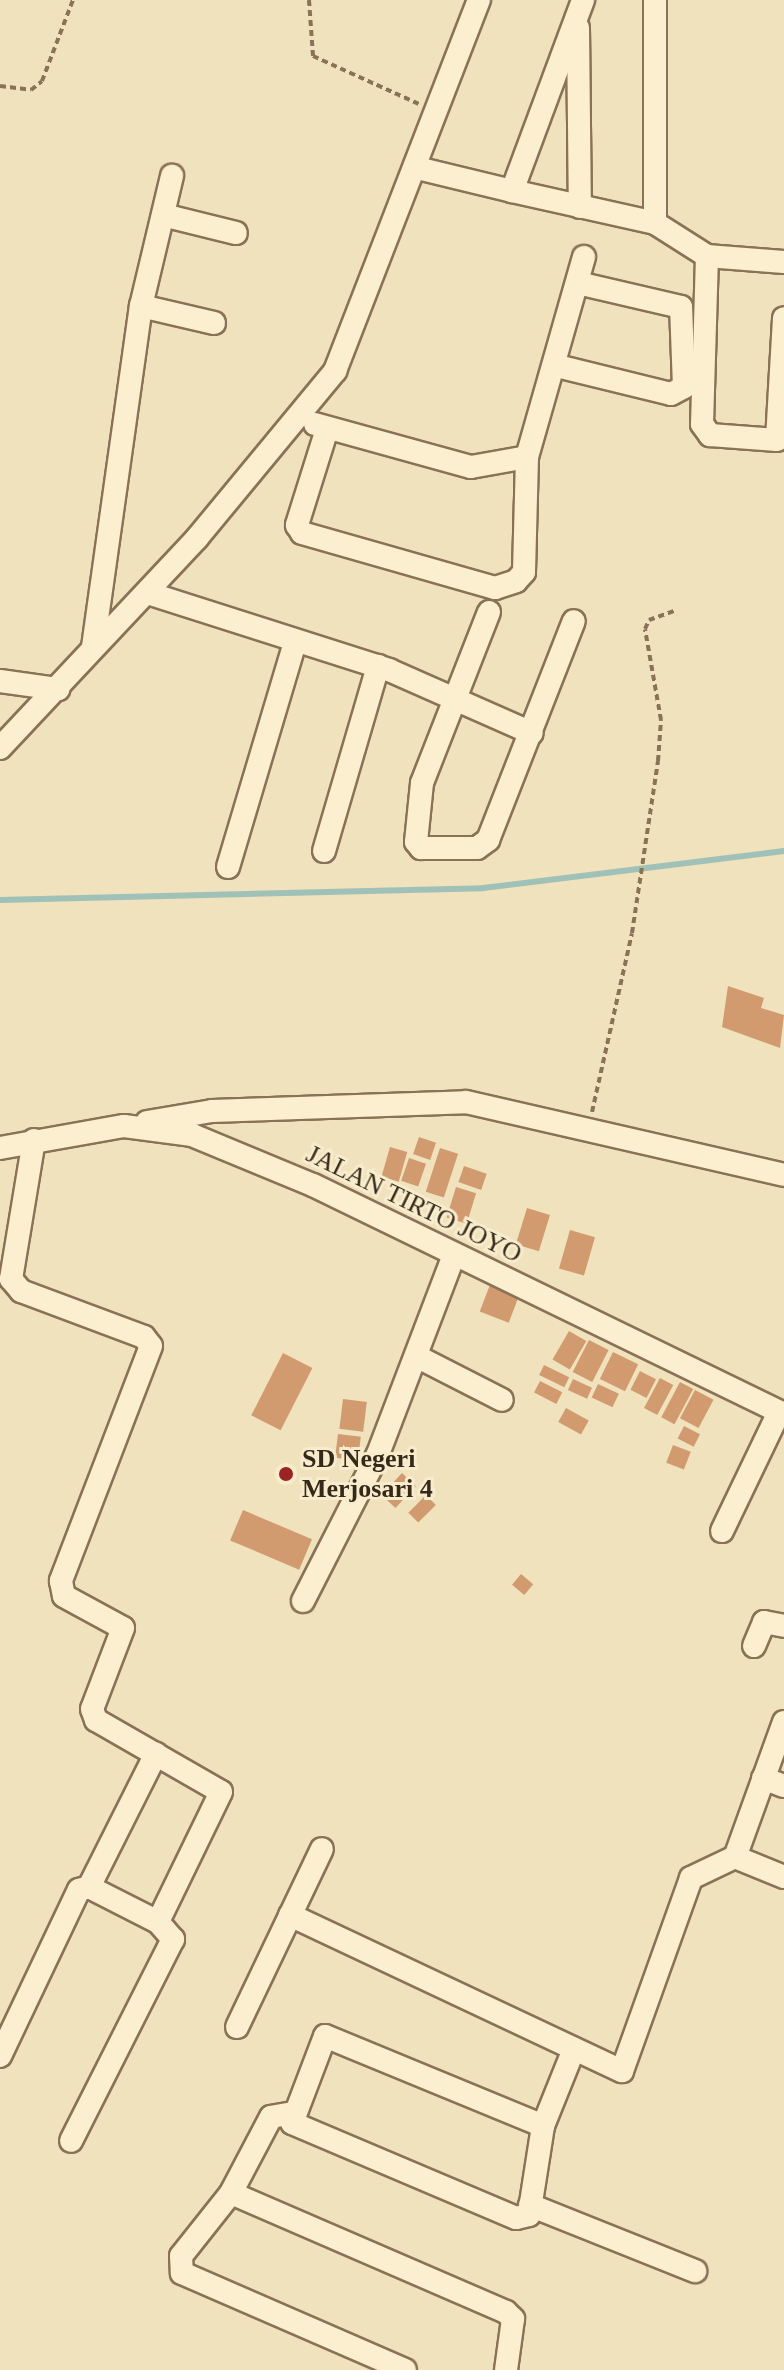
<!DOCTYPE html>
<html>
<head>
<meta charset="utf-8">
<style>
  body { margin:0 }
  #map { position:relative; width:784px; height:2370px; overflow:hidden; background:#f0e2bc; font-family:Georgia,serif }
  div>[style] { position:absolute }
  .stream>* { height:6px; margin:-3px; padding:0 3px; transform-origin:3px; border-radius:3px; background:#a0c1b8 }
  .building>* { inset:0; background:#d19b6f; transform-origin:0 0 }
  .path>* { height:4px; margin-top:-2px; transform-origin:0; background:repeating-linear-gradient(90deg,#897255 0 6px,transparent 0 10px) }
  .roads { filter:drop-shadow(2px 0 #897255) drop-shadow(-2px 0 #897255) drop-shadow(0 2px #897255) drop-shadow(0 -2px #897255) }
  .minor>* { height:22px; margin:-11px; padding:0 11px; transform-origin:11px; border-radius:11px; background:#fbefd0 }
  .dots>* { width:22px; height:22px; translate:-50% -50%; box-sizing:border-box; border:4px solid #f7eccc; border-radius:50% }
  span { translate:-50% -50%; white-space:nowrap; text-align:center; line-height:1.15; -webkit-text-stroke:6px #f7eccc; paint-order:stroke }
  .street-label { font-size:26px; color:#37291a }
  .poi-label { font-size:26px; color:#37291a; font-weight:700 }
  .left { translate:0 -50%; text-align:left }
</style>
</head>
<body>
<div id="map">
  <div class="stream">
    <i style="left:0;top:900px;width:483px;rotate:-1.4deg"></i>
    <i style="left:483px;top:888px;width:303px;rotate:-7deg"></i>
  </div>
  <div class="building">
    <i style="clip-path:polygon(728px 986px,764px 998px,761px 1008px,784px 1015px,780px 1048px,722px 1027px)"></i>
    <i style="left:419px;top:1137px;width:18px;height:18px;rotate:19deg"></i>
    <i style="left:390px;top:1147px;width:18px;height:31px;rotate:16deg"></i>
    <i style="left:440px;top:1148px;width:19px;height:46px;rotate:18deg"></i>
    <i style="left:409px;top:1158px;width:18px;height:24px;rotate:19deg"></i>
    <i style="left:464px;top:1166px;width:24px;height:17px;rotate:19deg"></i>
    <i style="left:456px;top:1187px;width:21px;height:32px;rotate:17deg"></i>
    <i style="left:527px;top:1208px;width:24px;height:38px;rotate:17deg"></i>
    <i style="left:570px;top:1230px;width:26px;height:40px;rotate:16deg"></i>
    <i style="left:493px;top:1277px;width:31px;height:37px;rotate:21deg"></i>
    <i style="left:569px;top:1331px;width:20px;height:33px;rotate:30deg"></i>
    <i style="left:589px;top:1340px;width:22px;height:36px;rotate:27deg"></i>
    <i style="left:613px;top:1352px;width:28px;height:30px;rotate:26deg"></i>
    <i style="left:283px;top:1353px;width:33px;height:70px;rotate:27deg"></i>
    <i style="left:544px;top:1365px;width:28px;height:11px;rotate:26deg"></i>
    <i style="left:640px;top:1371px;width:18px;height:21px;rotate:27deg"></i>
    <i style="left:660px;top:1378px;width:15px;height:34px;rotate:28deg"></i>
    <i style="left:573px;top:1379px;width:21px;height:12px;rotate:25deg"></i>
    <i style="left:540px;top:1381px;width:25px;height:13px;rotate:27deg"></i>
    <i style="left:680px;top:1382px;width:15px;height:40px;rotate:28deg"></i>
    <i style="left:598px;top:1384px;width:23px;height:15px;rotate:25deg"></i>
    <i style="left:695px;top:1390px;width:21px;height:32px;rotate:28deg"></i>
    <i style="left:343px;top:1399px;width:24px;height:30px;rotate:7deg"></i>
    <i style="left:566px;top:1408px;width:26px;height:16px;rotate:29deg"></i>
    <i style="left:684px;top:1426px;width:18px;height:14px;rotate:27deg"></i>
    <i style="left:338px;top:1434px;width:23px;height:24px;rotate:7deg"></i>
    <i style="left:673px;top:1445px;width:19px;height:19px;rotate:21deg"></i>
    <i style="left:402px;top:1473px;width:19px;height:30px;rotate:43deg"></i>
    <i style="left:426px;top:1495px;width:14px;height:25px;rotate:45deg"></i>
    <i style="left:243px;top:1510px;width:75px;height:33px;rotate:23deg"></i>
    <i style="left:521px;top:1574px;width:16px;height:14px;rotate:40deg"></i>
  </div>
  <div class="path">
    <i style="left:309px;top:0;width:56px;rotate:85.9deg"></i>
    <i style="left:313px;top:56px;width:116px;rotate:24.4deg"></i>
    <i style="left:0;top:86px;width:31px;rotate:7deg"></i>
    <i style="left:31px;top:90px;width:14px;rotate:-39deg"></i>
    <i style="left:42px;top:81px;width:87px;rotate:-69.1deg"></i>
    <i style="left:592px;top:1112px;width:183px;rotate:-77.4deg"></i>
    <i style="left:632px;top:933px;width:174px;rotate:-81.4deg"></i>
    <i style="left:658px;top:761px;width:41px;rotate:-85.8deg"></i>
    <i style="left:661px;top:720px;width:92px;rotate:-100deg"></i>
    <i style="left:645px;top:629px;width:10px;rotate:-66deg"></i>
    <i style="left:649px;top:620px;width:29px;rotate:-20deg"></i>
  </div>
  <div class="roads">
    <div class="minor">
      <i style="left:578px;top:28px;width:179px;rotate:89.4deg"></i>
      <i style="left:417px;top:168px;width:98px;rotate:13.6deg"></i>
      <i style="left:512px;top:191px;width:204px;rotate:-69.6deg"></i>
      <i style="left:512px;top:191px;width:147px;rotate:12.6deg"></i>
      <i style="left:655px;top:223px;width:62px;rotate:32.4deg"></i>
      <i style="left:707px;top:256px;width:168px;rotate:91.7deg"></i>
      <i style="left:702px;top:424px;width:14px;rotate:54deg"></i>
      <i style="left:710px;top:435px;width:67px;rotate:4.3deg"></i>
      <i style="left:777px;top:440px;width:122px;rotate:-86.7deg"></i>
      <i style="left:163px;top:215px;width:75px;rotate:13.9deg"></i>
      <i style="left:655px;top:223px;width:223px;rotate:-90deg"></i>
      <i style="left:707px;top:256px;width:77px;rotate:4.5deg"></i>
      <i style="left:141px;top:306px;width:75px;rotate:13.1deg"></i>
      <i style="left:557px;top:366px;width:117px;rotate:13.8deg"></i>
      <i style="left:671px;top:394px;width:15px;rotate:-28deg"></i>
      <i style="left:684px;top:387px;width:80px;rotate:-92.1deg"></i>
      <i style="left:681px;top:307px;width:106px;rotate:-166.9deg"></i>
      <i style="left:315px;top:424px;width:162px;rotate:15.4deg"></i>
      <i style="left:471px;top:467px;width:57px;rotate:-10.1deg"></i>
      <i style="left:327px;top:429px;width:101px;rotate:107.4deg"></i>
      <i style="left:297px;top:525px;width:9px;rotate:58deg"></i>
      <i style="left:302px;top:533px;width:201px;rotate:15.9deg"></i>
      <i style="left:495px;top:588px;width:22px;rotate:-18deg"></i>
      <i style="left:516px;top:581px;width:12px;rotate:-48deg"></i>
      <i style="left:524px;top:572px;width:115px;rotate:-88.5deg"></i>
      <i style="left:527px;top:457px;width:208px;rotate:-74.1deg"></i>
      <i style="left:148px;top:593px;width:253px;rotate:17.7deg"></i>
      <i style="left:389px;top:670px;width:156px;rotate:23.8deg"></i>
      <i style="left:489px;top:612px;width:184px;rotate:111.4deg"></i>
      <i style="left:422px;top:783px;width:59px;rotate:95.8deg"></i>
      <i style="left:416px;top:842px;width:8px;rotate:50deg"></i>
      <i style="left:421px;top:848px;width:56px"></i>
      <i style="left:477px;top:848px;width:14px;rotate:-36deg"></i>
      <i style="left:488px;top:840px;width:235px;rotate:-68.6deg"></i>
      <i style="left:93px;top:647px;width:344px;rotate:-82deg"></i>
      <i style="left:141px;top:306px;width:134px;rotate:-76.6deg"></i>
      <i style="left:0;top:681px;width:59px;rotate:7.9deg"></i>
      <i style="left:0;top:748px;width:288px;rotate:-46.8deg"></i>
      <i style="left:197px;top:538px;width:217px;rotate:-50.4deg"></i>
      <i style="left:335px;top:371px;width:398px;rotate:-68.8deg"></i>
      <i style="left:324px;top:851px;width:193px;rotate:-73.7deg"></i>
      <i style="left:228px;top:867px;width:235px;rotate:-73.4deg"></i>
      <i style="left:147px;top:1122px;width:66px;rotate:-9.6deg"></i>
      <i style="left:212px;top:1111px;width:254px;rotate:-2deg"></i>
      <i style="left:466px;top:1102px;width:326px;rotate:12.9deg"></i>
      <i style="left:34px;top:1140px;width:141px;rotate:99.4deg"></i>
      <i style="left:11px;top:1279px;width:16px;rotate:50deg"></i>
      <i style="left:21px;top:1291px;width:131px;rotate:20.5deg"></i>
      <i style="left:144px;top:1337px;width:11px;rotate:52deg"></i>
      <i style="left:151px;top:1346px;width:252px;rotate:111deg"></i>
      <i style="left:61px;top:1581px;width:15px;rotate:79deg"></i>
      <i style="left:64px;top:1596px;width:67px;rotate:28.5deg"></i>
      <i style="left:123px;top:1628px;width:87px;rotate:110.9deg"></i>
      <i style="left:92px;top:1709px;width:12px;rotate:70deg"></i>
      <i style="left:96px;top:1720px;width:144px;rotate:29.9deg"></i>
      <i style="left:221px;top:1792px;width:144px;rotate:115.9deg"></i>
      <i style="left:158px;top:1922px;width:23px;rotate:49deg"></i>
      <i style="left:173px;top:1939px;width:226px;rotate:116.8deg"></i>
      <i style="left:0;top:1148px;width:126px;rotate:-10.1deg"></i>
      <i style="left:124px;top:1126px;width:69px;rotate:7.5deg"></i>
      <i style="left:192px;top:1135px;width:131px;rotate:22.5deg"></i>
      <i style="left:313px;top:1185px;width:524px;rotate:25.93deg"></i>
      <i style="left:418px;top:1357px;width:94px;rotate:27.1deg"></i>
      <i style="left:722px;top:1531px;width:132px;rotate:-64.4deg"></i>
      <i style="left:303px;top:1601px;width:165px;rotate:-63deg"></i>
      <i style="left:378px;top:1454px;width:213px;rotate:-69.1deg"></i>
      <i style="left:754px;top:1646px;width:26px;rotate:-67deg"></i>
      <i style="left:764px;top:1622px;width:20px;rotate:11deg"></i>
      <i style="left:784px;top:1722px;width:144px;rotate:109.9deg"></i>
      <i style="left:735px;top:1857px;width:53px;rotate:22.2deg"></i>
      <i style="left:763px;top:1778px;width:22px;rotate:21deg"></i>
      <i style="left:89px;top:1887px;width:77px;rotate:26.9deg"></i>
      <i style="left:290px;top:1915px;width:367px;rotate:25.2deg"></i>
      <i style="left:622px;top:2071px;width:205px;rotate:-70.3deg"></i>
      <i style="left:691px;top:1878px;width:49px;rotate:-25.5deg"></i>
      <i style="left:237px;top:2027px;width:197px;rotate:-64.5deg"></i>
      <i style="left:0;top:2056px;width:184px;rotate:-64.6deg"></i>
      <i style="left:79px;top:1890px;width:10px;rotate:-17deg"></i>
      <i style="left:89px;top:1887px;width:149px;rotate:-63.3deg"></i>
      <i style="left:293px;top:2113px;width:22px;rotate:170deg"></i>
      <i style="left:271px;top:2117px;width:86px;rotate:117.8deg"></i>
      <i style="left:231px;top:2193px;width:80px;rotate:128.4deg"></i>
      <i style="left:181px;top:2256px;width:17px;rotate:87deg"></i>
      <i style="left:182px;top:2273px;width:243px;rotate:23.5deg"></i>
      <i style="left:543px;top:2126px;width:90px;rotate:98.9deg"></i>
      <i style="left:529px;top:2215px;width:13px;rotate:167deg"></i>
      <i style="left:516px;top:2218px;width:243px;rotate:-157deg"></i>
      <i style="left:292px;top:2123px;width:93px;rotate:-69.2deg"></i>
      <i style="left:325px;top:2036px;width:236px;rotate:22.4deg"></i>
      <i style="left:543px;top:2126px;width:83px;rotate:-68.1deg"></i>
      <i style="left:231px;top:2193px;width:300px;rotate:23.4deg"></i>
      <i style="left:506px;top:2312px;width:10px;rotate:45deg"></i>
      <i style="left:513px;top:2319px;width:51px;rotate:97.8deg"></i>
      <i style="left:530px;top:2205px;width:178px;rotate:21.8deg"></i>
    </div>
  </div>
  <div class="dots">
    <i style="left:286px;top:1474px;background:#9b2321"></i>
  </div>
  <div class="street-label">
    <span style="left:414px;top:1204px;rotate:26deg">JALAN TIRTO JOYO</span>
  </div>
  <div class="poi-label">
    <span class="left" style="left:302px;top:1474px">SD Negeri<br>Merjosari 4</span>
  </div>
</div>
</body>
</html>
